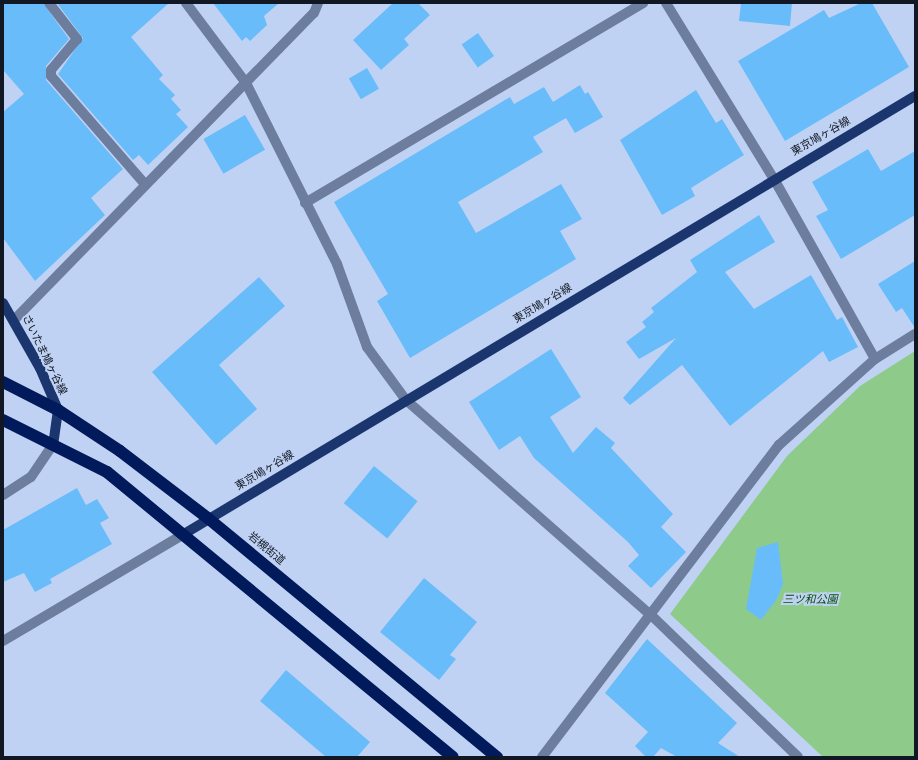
<!DOCTYPE html>
<html>
<head>
<meta charset="utf-8">
<style>
  body { margin:0 }
  #map { position:relative; width:918px; height:760px; overflow:hidden; background:#c0d2f4; font-family:"Roboto Serif","Noto Sans JP",serif }
  div>[style] { position:absolute }
  .green>* { inset:0; background:#8ecb8a }
  .building>* { inset:0; background:#69bcfa; transform-origin:0 0 }
  .minor>* { height:10px; margin:-5px; padding:0 5px; transform-origin:5px; border-radius:5px; background:#6c7d9d }
  .major>* { height:10px; margin:-5px; padding:0 5px; transform-origin:5px; border-radius:5px; background:#1b366e }
  .highway>* { height:12px; margin:-6px; padding:0 6px; transform-origin:6px; border-radius:6px; background:#011a5b }
  span { translate:-50% -50%; white-space:nowrap; text-align:center; line-height:1.15; -webkit-text-stroke:4px #c0d2f4; paint-order:stroke }
  .street-label { font-size:11px; color:#111723 }
  .park-label { font-size:11px; color:#034d06; font-style:italic }
  .frame { position:absolute; inset:0; border:4px solid #111723; pointer-events:none }
</style>
</head>
<body>
<div id="map">
  <div class="green">
    <i style="clip-path:polygon(915px 351px,915px 757px,823px 757px,670px 614px,787px 456px,860px 386px)"></i>
  </div>
  <div class="building">
    <i style="clip-path:polygon(3px 3px,43px 3px,69px 39px,46px 66px,46px 80px,123px 169px,91px 198px,105px 215px,35px 281px,3px 238px,3px 112px,24px 94px,3px 70px)"></i>
    <i style="clip-path:polygon(57px 3px,169px 3px,131px 37px,163px 75px,159px 79px,175px 95px,171px 99px,181px 110px,176px 114px,188px 127px,148px 165px,139px 155px,133px 160px,58px 74px,83px 38px)"></i>
    <i style="clip-path:polygon(213px 3px,279px 3px,264px 16px,267px 25px,250px 41px,246px 37px,242px 41px)"></i>
    <i style="clip-path:polygon(393px 3px,418px 3px,430px 15px,404px 39px,409px 45px,381px 70px,353px 40px)"></i>
    <i style="clip-path:polygon(741px 3px,792px 3px,790px 26px,739px 21px)"></i>
    <i style="clip-path:polygon(861px 3px,872px 3px,909px 67px,785px 141px,738px 61px,824px 10px,829px 18px)"></i>
    <i style="left:478px;top:33px;width:28px;height:20px;rotate:55deg"></i>
    <i style="left:367px;top:68px;width:24px;height:21px;rotate:60deg"></i>
    <i style="clip-path:polygon(580px 85px,585px 94px,588px 92px,603px 117px,575px 133px,566px 118px,533px 137px,543px 152px,458px 202px,476px 233px,561px 184px,582px 219px,560px 231px,576px 259px,410px 358px,377px 301px,388px 294px,334px 202px,510px 97px,514px 104px,544px 87px,553px 102px)"></i>
    <i style="clip-path:polygon(696px 90px,716px 123px,722px 119px,744px 155px,691px 188px,695px 196px,662px 215px,620px 140px)"></i>
    <i style="left:245px;top:115px;width:40px;height:48px;rotate:60deg"></i>
    <i style="clip-path:polygon(868px 149px,881px 171px,915px 151px,915px 215px,841px 259px,816px 216px,828px 210px,812px 182px)"></i>
    <i style="clip-path:polygon(759px 215px,775px 242px,725px 272px,754px 309px,811px 275px,837px 320px,842px 317px,858px 347px,829px 362px,823px 351px,730px 426px,682px 365px,630px 405px,623px 398px,676px 338px,639px 359px,626px 342px,646px 327px,642px 322px,654px 312px,651px 308px,697px 272px,690px 260px)"></i>
    <i style="clip-path:polygon(915px 261px,915px 328px,902px 308px,896px 312px,878px 284px)"></i>
    <i style="clip-path:polygon(259px 277px,285px 306px,219px 365px,257px 409px,216px 445px,152px 372px)"></i>
    <i style="clip-path:polygon(551px 349px,581px 397px,550px 417px,573px 453px,596px 427px,615px 443px,611px 448px,673px 514px,661px 527px,686px 552px,651px 588px,628px 566px,639px 555px,628px 542px,534px 458px,520px 436px,499px 450px,469px 402px)"></i>
    <i style="left:374px;top:466px;width:56px;height:48px;rotate:39deg"></i>
    <i style="clip-path:polygon(77px 488px,86px 505px,97px 499px,109px 518px,100px 523px,112px 544px,50px 579px,52px 583px,35px 592px,24px 573px,3px 582px,3px 530px)"></i>
    <i style="clip-path:polygon(778px 542px,783px 584px,777px 599px,761px 620px,746px 609px,757px 548px)"></i>
    <i style="clip-path:polygon(424px 578px,477px 622px,450px 655px,456px 659px,439px 680px,380px 632px)"></i>
    <i style="clip-path:polygon(647px 639px,737px 723px,718px 743px,740px 757px,677px 757px,661px 748px,653px 757px,646px 757px,635px 746px,648px 732px,605px 693px)"></i>
    <i style="clip-path:polygon(286px 670px,370px 742px,357px 757px,326px 757px,260px 701px)"></i>
  </div>
  <div class="minor">
    <i style="left:49px;top:3px;width:46px;rotate:52.1deg"></i>
    <i style="left:77px;top:39px;width:40px;rotate:130deg"></i>
    <i style="left:51px;top:70px;width:6px;rotate:90deg"></i>
    <i style="left:51px;top:76px;width:143px;rotate:49deg"></i>
    <i style="left:186px;top:3px;width:100px;rotate:53.1deg"></i>
    <i style="left:246px;top:83px;width:203px;rotate:63.3deg"></i>
    <i style="left:337px;top:264px;width:88px;rotate:70.1deg"></i>
    <i style="left:367px;top:347px;width:66px;rotate:53.7deg"></i>
    <i style="left:406px;top:400px;width:326px;rotate:41.3deg"></i>
    <i style="left:651px;top:615px;width:204px;rotate:44deg"></i>
    <i style="left:666px;top:3px;width:206px;rotate:58.5deg"></i>
    <i style="left:774px;top:179px;width:206px;rotate:60.7deg"></i>
    <i style="left:305px;top:203px;width:393px;rotate:-30.6deg"></i>
    <i style="left:14px;top:320px;width:429px;rotate:-45.7deg"></i>
    <i style="left:314px;top:13px;width:11px;rotate:-68deg"></i>
    <i style="left:3px;top:495px;width:33px;rotate:-33deg"></i>
    <i style="left:31px;top:477px;width:40px;rotate:-56deg"></i>
    <i style="left:3px;top:641px;width:210px;rotate:-30.6deg"></i>
    <i style="left:542px;top:757px;width:392px;rotate:-52.8deg"></i>
    <i style="left:779px;top:445px;width:129px;rotate:-41.9deg"></i>
    <i style="left:875px;top:359px;width:47px;rotate:-32deg"></i>
  </div>
  <div class="major">
    <i style="left:3px;top:303px;width:75px;rotate:60.4deg"></i>
    <i style="left:40px;top:368px;width:46px;rotate:66.8deg"></i>
    <i style="left:58px;top:410px;width:34px;rotate:98deg"></i>
    <i style="left:184px;top:534px;width:852px;rotate:-30.93deg"></i>
  </div>
  <div class="highway">
    <i style="left:3px;top:382px;width:62px;rotate:27deg"></i>
    <i style="left:58px;top:410px;width:74px;rotate:33.5deg"></i>
    <i style="left:120px;top:451px;width:112px;rotate:37.4deg"></i>
    <i style="left:209px;top:519px;width:374px;rotate:39.6deg"></i>
    <i style="left:3px;top:420px;width:116px;rotate:26.6deg"></i>
    <i style="left:107px;top:472px;width:448px;rotate:39.5deg"></i>
  </div>
  <div class="street-label">
    <span style="left:821px;top:137px;rotate:-30deg">東京鳩ヶ谷線</span>
    <span style="left:543px;top:304px;rotate:-31deg">東京鳩ヶ谷線</span>
    <span style="left:44px;top:355px;rotate:64deg">さいたま鳩ヶ谷線</span>
    <span style="left:265px;top:471px;rotate:-31deg">東京鳩ヶ谷線</span>
    <span style="left:266px;top:549px;rotate:40deg">岩槻街道</span>
  </div>
  <div class="park-label">
    <span style="left:810px;top:600px">三ツ和公園</span>
  </div>
  <div class="frame"></div>
</div>
</body>
</html>
